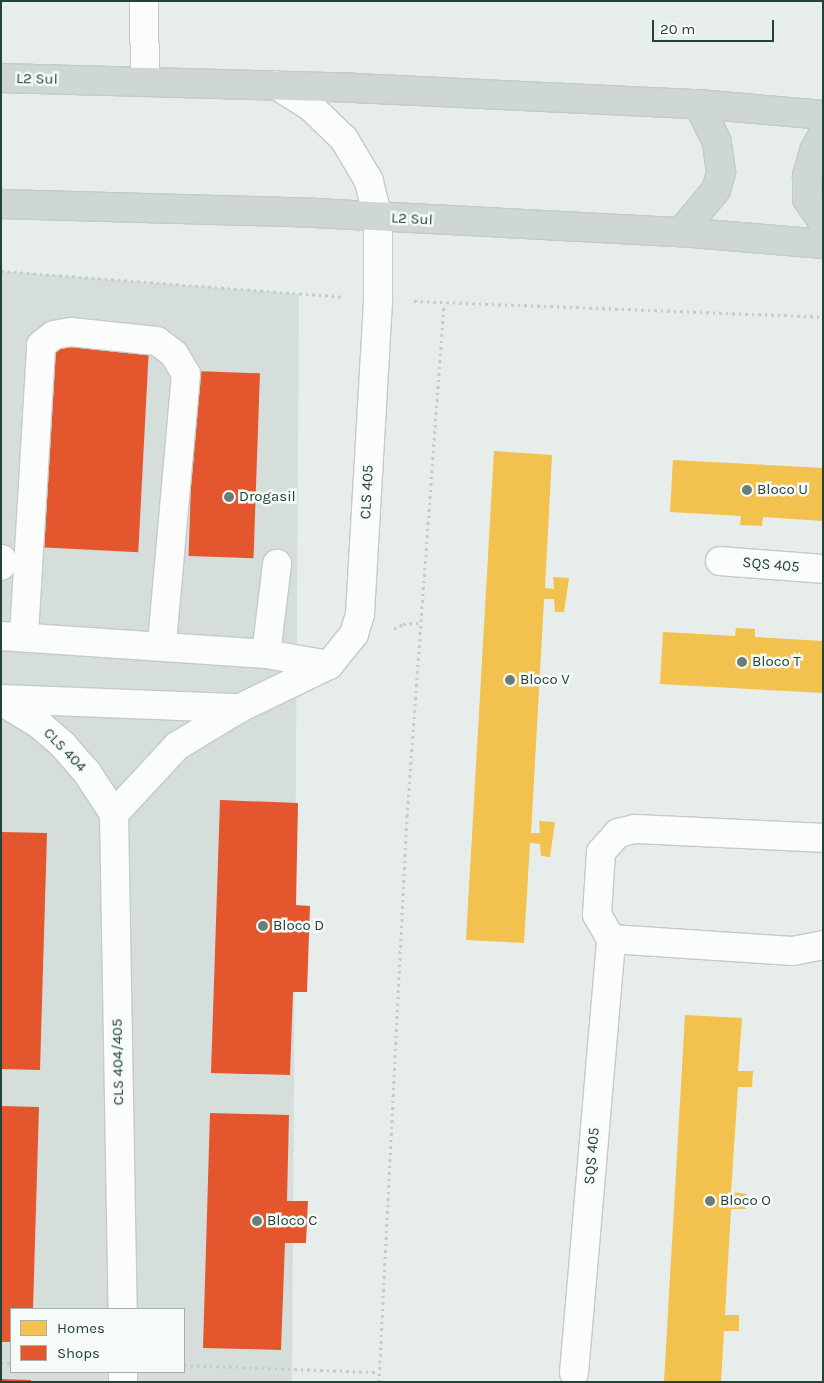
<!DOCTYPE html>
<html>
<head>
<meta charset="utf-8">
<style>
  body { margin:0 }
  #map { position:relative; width:824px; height:1383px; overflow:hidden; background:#e7edea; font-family:Karla,sans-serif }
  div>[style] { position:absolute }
  .built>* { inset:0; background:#d5deda }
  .homes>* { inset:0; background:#f2c14e }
  .shops>* { inset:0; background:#e4572e; transform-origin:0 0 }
  .path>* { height:3px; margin-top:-1.5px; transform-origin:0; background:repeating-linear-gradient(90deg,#c2ccc8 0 2.5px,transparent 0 6.5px) }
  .roads { filter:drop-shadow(1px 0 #c4cac7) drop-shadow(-1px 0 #c4cac7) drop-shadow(0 1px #c4cac7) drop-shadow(0 -1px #c4cac7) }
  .minor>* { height:28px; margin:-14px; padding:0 14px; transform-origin:14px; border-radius:14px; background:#fbfcfc }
  .major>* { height:28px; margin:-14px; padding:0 14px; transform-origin:14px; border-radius:14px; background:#ced7d4 }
  .dots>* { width:14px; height:14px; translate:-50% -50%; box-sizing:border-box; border:2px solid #f6fbf8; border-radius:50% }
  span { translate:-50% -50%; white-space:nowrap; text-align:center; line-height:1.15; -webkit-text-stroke:5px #f6fbf8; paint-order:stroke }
  .street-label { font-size:15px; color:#234238 }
  .poi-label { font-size:15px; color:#234238 }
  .left { translate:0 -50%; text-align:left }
  .frame { position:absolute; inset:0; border:2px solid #234238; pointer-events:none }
  .legend { position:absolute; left:10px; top:1308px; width:175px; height:65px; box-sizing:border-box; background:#f6fbf8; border:1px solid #a2b1ab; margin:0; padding:6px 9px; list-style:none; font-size:15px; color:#234238 }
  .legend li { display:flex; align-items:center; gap:10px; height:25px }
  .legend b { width:25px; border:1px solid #a2b1ab }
  .scale { position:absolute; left:652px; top:20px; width:122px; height:22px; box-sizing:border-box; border:2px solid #234238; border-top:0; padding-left:6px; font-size:15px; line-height:18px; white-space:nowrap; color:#234238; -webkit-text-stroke:4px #f6fbf8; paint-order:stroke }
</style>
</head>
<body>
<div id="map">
  <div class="built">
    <i style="clip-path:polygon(evenodd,1px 271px,299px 294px,292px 1382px,1px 1382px,1px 271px,11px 1309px,184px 1309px,184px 1372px,11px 1372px,11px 1309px)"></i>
  </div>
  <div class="homes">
    <i style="clip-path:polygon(494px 451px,552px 455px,545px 588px,554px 589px,553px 577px,569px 578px,564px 612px,555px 612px,554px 599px,544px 599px,531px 833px,540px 833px,539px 821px,555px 822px,550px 857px,541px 856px,540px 844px,530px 843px,524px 943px,466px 940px)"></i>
    <i style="clip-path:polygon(673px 460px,823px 468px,823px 521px,763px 517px,762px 526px,740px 525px,741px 516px,670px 512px)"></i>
    <i style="clip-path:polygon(736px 628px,755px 629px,755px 637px,823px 641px,823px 693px,660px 684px,663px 632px,735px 636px)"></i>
    <i style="clip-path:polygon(685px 1015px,742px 1018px,738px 1071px,753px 1071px,752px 1087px,738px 1087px,731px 1192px,747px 1194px,746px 1209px,731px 1209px,725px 1315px,739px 1315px,739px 1331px,724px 1331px,721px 1382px,664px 1382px)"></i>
  </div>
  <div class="shops">
    <i style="left:41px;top:344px;width:108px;height:203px;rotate:3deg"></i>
    <i style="left:195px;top:371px;width:65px;height:185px;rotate:2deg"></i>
    <i style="clip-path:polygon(220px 800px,298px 803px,296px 905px,310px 906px,307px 992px,293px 992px,290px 1075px,211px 1073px)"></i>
    <i style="clip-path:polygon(1px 832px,47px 833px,40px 1070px,1px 1069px)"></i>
    <i style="clip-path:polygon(1px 1106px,39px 1107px,33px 1309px,11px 1309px,11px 1342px,1px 1342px)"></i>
    <i style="clip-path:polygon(210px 1113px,289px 1115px,287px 1201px,308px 1201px,306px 1243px,285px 1243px,281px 1350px,203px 1348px)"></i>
    <i style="clip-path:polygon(1px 1379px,31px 1380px,31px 1382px,1px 1382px)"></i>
  </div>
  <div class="path">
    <i style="left:1px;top:271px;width:343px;rotate:4.3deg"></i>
    <i style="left:414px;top:301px;width:409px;rotate:2.2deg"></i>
    <i style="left:394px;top:629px;width:10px;rotate:-29deg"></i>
    <i style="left:403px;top:624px;width:16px;rotate:-4deg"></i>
    <i style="left:1px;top:1363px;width:10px"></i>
    <i style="left:184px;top:1365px;width:195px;rotate:2.1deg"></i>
    <i style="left:379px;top:1382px;width:567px;rotate:-87.17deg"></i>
    <i style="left:407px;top:816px;width:514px;rotate:-85.87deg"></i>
  </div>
  <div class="roads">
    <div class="minor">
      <i style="left:144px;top:1px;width:79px;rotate:89.3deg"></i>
      <i style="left:720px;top:561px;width:103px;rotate:4.4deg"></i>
      <i style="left:1px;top:566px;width:7px;rotate:-82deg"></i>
      <i style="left:24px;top:635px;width:290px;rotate:-86.6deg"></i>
      <i style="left:41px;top:345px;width:16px;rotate:-38deg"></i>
      <i style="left:54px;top:335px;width:17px;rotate:-10deg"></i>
      <i style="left:71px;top:332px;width:86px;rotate:6deg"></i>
      <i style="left:157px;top:341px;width:21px;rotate:37deg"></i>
      <i style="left:174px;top:354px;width:23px;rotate:59deg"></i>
      <i style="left:186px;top:374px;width:272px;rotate:95.1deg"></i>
      <i style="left:1px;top:636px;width:266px;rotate:3.9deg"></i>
      <i style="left:266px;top:654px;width:64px;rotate:9.9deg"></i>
      <i style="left:266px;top:654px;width:91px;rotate:-83deg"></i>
      <i style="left:1px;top:699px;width:239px;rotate:2.2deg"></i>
      <i style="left:1px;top:701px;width:44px;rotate:31.2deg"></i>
      <i style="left:39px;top:724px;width:32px;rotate:41deg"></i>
      <i style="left:63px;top:745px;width:35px;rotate:49deg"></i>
      <i style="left:86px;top:771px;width:51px;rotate:56.9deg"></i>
      <i style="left:114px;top:814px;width:93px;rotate:-47.2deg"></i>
      <i style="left:177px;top:746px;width:74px;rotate:-31.1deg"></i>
      <i style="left:240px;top:708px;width:99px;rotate:-25.8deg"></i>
      <i style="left:329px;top:665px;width:40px;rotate:-51deg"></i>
      <i style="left:354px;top:634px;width:21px;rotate:-73deg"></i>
      <i style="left:360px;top:614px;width:315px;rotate:-86.7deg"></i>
      <i style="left:378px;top:300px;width:82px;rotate:-90deg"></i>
      <i style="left:378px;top:218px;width:38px;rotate:-104deg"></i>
      <i style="left:369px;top:181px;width:49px;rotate:-120.8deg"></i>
      <i style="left:344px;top:139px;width:46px;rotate:-135.9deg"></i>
      <i style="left:311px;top:107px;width:41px;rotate:-147.8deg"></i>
      <i style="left:114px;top:814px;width:495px;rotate:89deg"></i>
      <i style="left:611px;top:939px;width:182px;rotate:3.8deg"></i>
      <i style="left:793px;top:951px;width:31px;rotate:-11deg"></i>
      <i style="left:574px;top:1373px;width:436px;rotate:-85.1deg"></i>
      <i style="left:611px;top:939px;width:28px;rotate:-120deg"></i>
      <i style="left:597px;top:915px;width:63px;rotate:-86.4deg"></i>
      <i style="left:601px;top:852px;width:25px;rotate:-48deg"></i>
      <i style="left:618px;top:833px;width:17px;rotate:-13deg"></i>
      <i style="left:635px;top:829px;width:188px;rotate:2.7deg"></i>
      <i style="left:123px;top:1382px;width:10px;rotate:-90deg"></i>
    </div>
    <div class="major">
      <i style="left:1px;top:78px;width:353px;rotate:1.6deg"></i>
      <i style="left:354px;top:88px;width:344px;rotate:2.7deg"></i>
      <i style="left:698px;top:104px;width:125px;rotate:5deg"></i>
      <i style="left:823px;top:134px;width:19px;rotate:118deg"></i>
      <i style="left:814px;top:151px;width:26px;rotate:106deg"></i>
      <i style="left:807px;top:176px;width:23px;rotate:90deg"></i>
      <i style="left:807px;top:199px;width:29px;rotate:56deg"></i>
      <i style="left:1px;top:204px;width:314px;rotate:1.6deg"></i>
      <i style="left:315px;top:213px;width:366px;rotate:3deg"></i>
      <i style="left:681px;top:232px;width:143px;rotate:4.8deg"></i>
      <i style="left:681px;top:232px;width:55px;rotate:-50.2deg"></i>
      <i style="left:716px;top:190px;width:19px;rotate:-74deg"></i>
      <i style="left:721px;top:172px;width:30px;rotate:-98deg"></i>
      <i style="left:717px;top:142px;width:42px;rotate:-116.6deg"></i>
    </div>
  </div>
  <div class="dots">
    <i style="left:747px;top:490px;background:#687e76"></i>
    <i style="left:229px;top:497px;background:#687e76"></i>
    <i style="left:742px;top:662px;background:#687e76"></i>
    <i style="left:510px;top:680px;background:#687e76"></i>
    <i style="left:263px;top:926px;background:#687e76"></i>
    <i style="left:710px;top:1201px;background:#687e76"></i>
    <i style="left:257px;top:1221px;background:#687e76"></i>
  </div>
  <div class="street-label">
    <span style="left:37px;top:79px;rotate:1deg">L2 Sul</span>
    <span style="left:412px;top:219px;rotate:3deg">L2 Sul</span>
    <span style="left:367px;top:492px;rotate:-87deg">CLS 405</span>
    <span style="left:771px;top:565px;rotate:5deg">SQS 405</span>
    <span style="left:65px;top:750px;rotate:46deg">CLS 404</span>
    <span style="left:118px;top:1062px;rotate:-91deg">CLS 404/405</span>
    <span style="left:592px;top:1156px;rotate:-85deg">SQS 405</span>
  </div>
  <div class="poi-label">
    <span class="left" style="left:757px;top:490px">Bloco U</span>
    <span class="left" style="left:239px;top:497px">Drogasil</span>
    <span class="left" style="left:752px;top:662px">Bloco T</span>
    <span class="left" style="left:520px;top:680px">Bloco V</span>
    <span class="left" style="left:273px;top:926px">Bloco D</span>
    <span class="left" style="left:720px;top:1201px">Bloco O</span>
    <span class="left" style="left:267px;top:1221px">Bloco C</span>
  </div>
  <div class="frame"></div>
  <ul class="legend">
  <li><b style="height:14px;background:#f2c14e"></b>Homes</li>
  <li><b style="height:14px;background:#e4572e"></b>Shops</li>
  </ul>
  <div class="scale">20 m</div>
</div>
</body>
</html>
